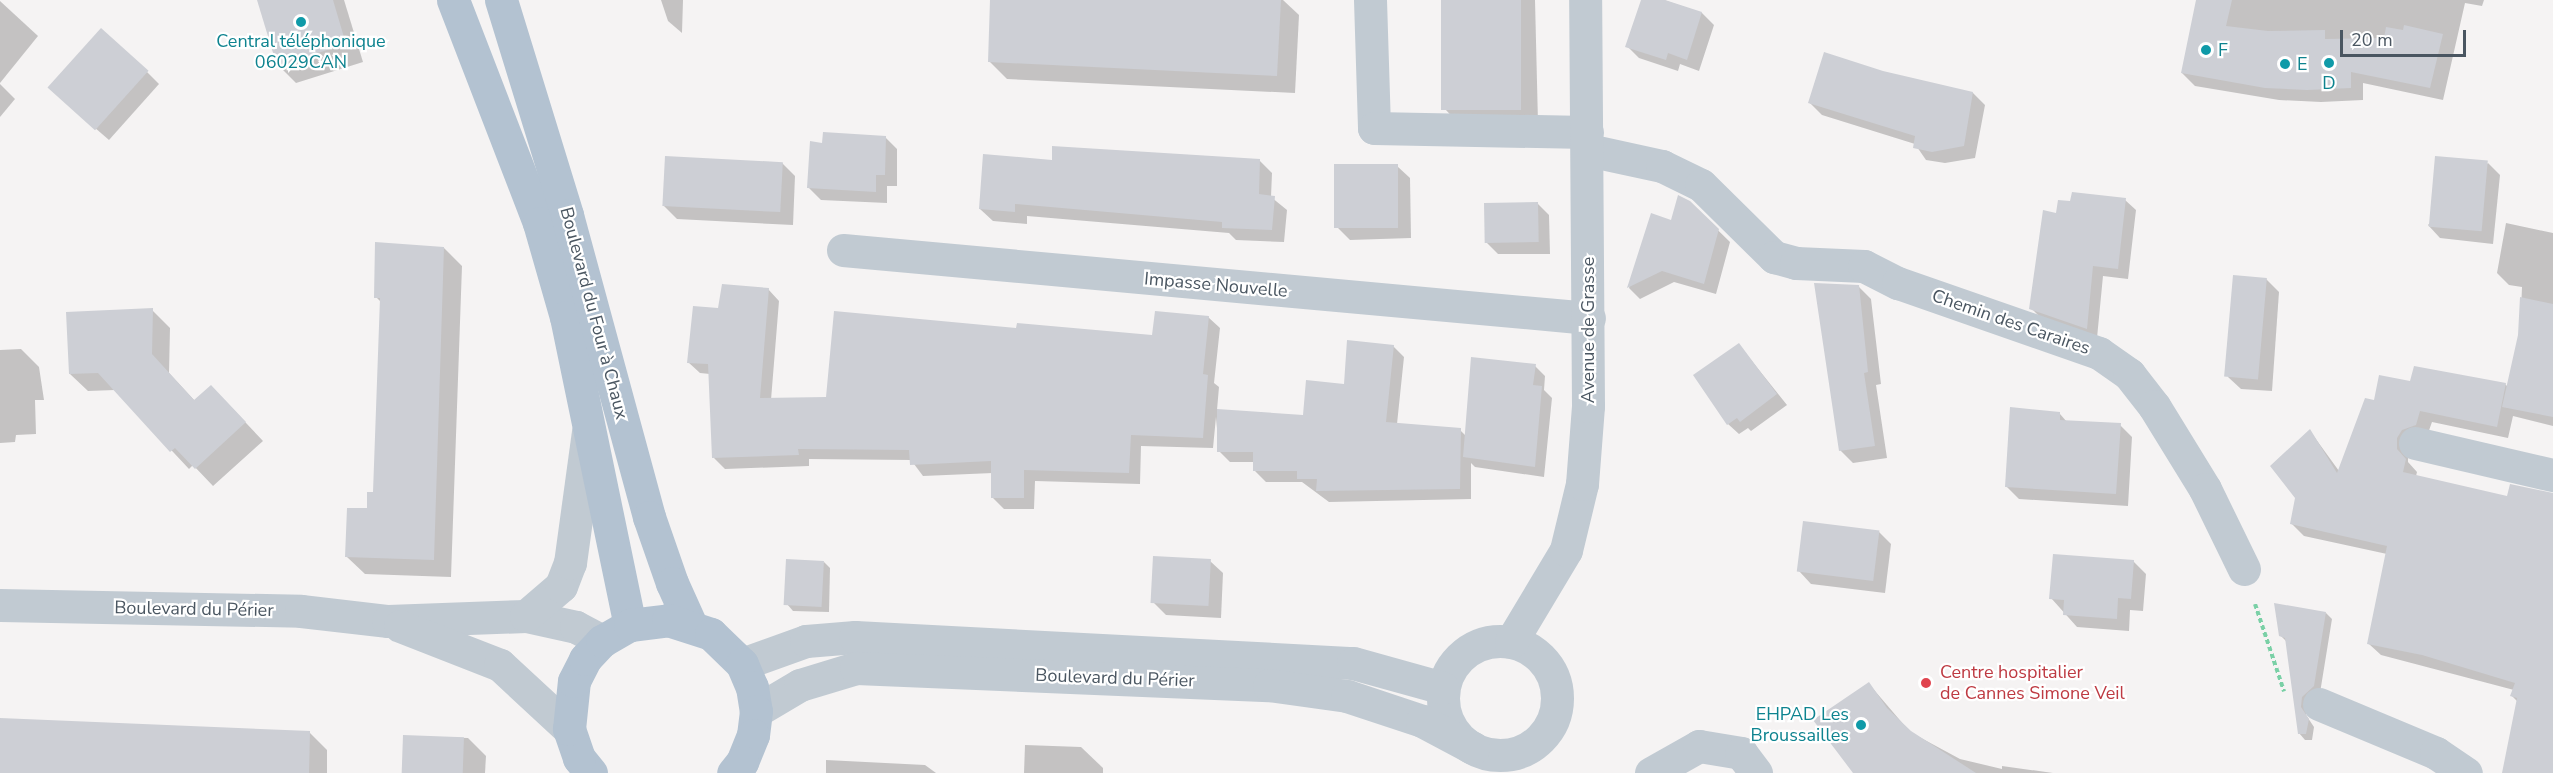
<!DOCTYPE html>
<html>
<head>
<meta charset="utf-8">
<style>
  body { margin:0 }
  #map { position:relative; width:2553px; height:773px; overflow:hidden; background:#f5f3f3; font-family:"Nunito Sans",sans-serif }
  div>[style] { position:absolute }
  .shadow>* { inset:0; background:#0003 }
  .building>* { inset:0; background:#cdcfd5; transform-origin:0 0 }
  .path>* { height:4px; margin-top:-2px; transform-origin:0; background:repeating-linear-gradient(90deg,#7ad0a6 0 4.5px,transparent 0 7.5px) }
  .minor>* { height:33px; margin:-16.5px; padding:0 16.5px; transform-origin:16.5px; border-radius:16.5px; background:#c1cad2 }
  .minor>.ring { margin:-16.5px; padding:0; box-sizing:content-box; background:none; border:33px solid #c1cad2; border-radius:50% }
  .major>* { height:33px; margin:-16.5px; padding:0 16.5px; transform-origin:16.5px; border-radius:16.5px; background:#b3c2d1 }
  .dots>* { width:16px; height:16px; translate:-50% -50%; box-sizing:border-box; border:3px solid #fff; border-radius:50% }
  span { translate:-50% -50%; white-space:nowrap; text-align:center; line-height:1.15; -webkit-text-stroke:4.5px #fff; paint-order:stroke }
  .culture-label { font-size:18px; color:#0d838f }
  .left { translate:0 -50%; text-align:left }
  .right { translate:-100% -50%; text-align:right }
  .street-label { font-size:18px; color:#4a5661 }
  .health-label { font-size:18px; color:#be3a42 }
  .scale { position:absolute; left:2340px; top:30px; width:126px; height:27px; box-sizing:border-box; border:3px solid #4a5661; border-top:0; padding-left:8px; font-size:18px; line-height:21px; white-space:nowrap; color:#4a5661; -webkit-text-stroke:4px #fff; paint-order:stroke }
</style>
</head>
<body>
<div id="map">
  <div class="shadow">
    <i style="clip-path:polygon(258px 0,344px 0,363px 62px,296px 83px,278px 65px)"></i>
    <i style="clip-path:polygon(661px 0,683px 0,682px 33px,668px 21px)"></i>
    <i style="clip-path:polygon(992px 0,1283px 0,1299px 15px,1295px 93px,1007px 79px,989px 61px)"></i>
    <i style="clip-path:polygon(1443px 0,1535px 0,1538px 123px,1460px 125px,1445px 109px)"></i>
    <i style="clip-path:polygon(1642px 0,1664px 0,1702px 13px,1714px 25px,1699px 71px,1680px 64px,1678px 71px,1639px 58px,1627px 46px)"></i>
    <i style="clip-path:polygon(2198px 0,2484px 0,2482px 6px,2465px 3px,2443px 100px,2363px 83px,2363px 100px,2321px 102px,2279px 100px,2195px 86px,2182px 73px)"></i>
    <i style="clip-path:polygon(0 1px,38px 36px,0 83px)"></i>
    <i style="clip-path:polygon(147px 72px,159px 84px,109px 140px,64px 101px)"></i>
    <i style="clip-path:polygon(1882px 73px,1973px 93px,1985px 105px,1975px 158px,1945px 163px,1926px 160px,1915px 144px,1822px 115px,1810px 103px)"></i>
    <i style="clip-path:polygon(0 84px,15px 99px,0 117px)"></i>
    <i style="clip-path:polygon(885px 137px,897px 149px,897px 186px,887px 186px,887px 203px,821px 200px,809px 188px,824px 144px)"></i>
    <i style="clip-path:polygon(1259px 160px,1272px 173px,1271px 197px,1287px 210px,1284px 242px,1236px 240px,1229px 233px,1027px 216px,1027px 224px,993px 221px,980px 209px)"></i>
    <i style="clip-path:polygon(782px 163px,795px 176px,793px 225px,677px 219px,664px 206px)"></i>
    <i style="clip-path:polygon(2488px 163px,2500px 175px,2493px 244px,2440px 238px,2428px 225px)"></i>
    <i style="clip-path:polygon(1397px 166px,1410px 178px,1411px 238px,1350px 240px,1337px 227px)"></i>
    <i style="clip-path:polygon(2125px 200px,2136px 210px,2128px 279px,2103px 276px,2097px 338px,2042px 319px,2031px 308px)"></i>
    <i style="clip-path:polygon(1689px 202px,1730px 242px,1716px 294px,1674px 282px,1640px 299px,1629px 288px,1652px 215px,1672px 222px)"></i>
    <i style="clip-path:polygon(1537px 203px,1549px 215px,1550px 254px,1498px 254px,1486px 242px)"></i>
    <i style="clip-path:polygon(2506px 223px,2553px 233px,2553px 426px,2513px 416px,2508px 438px,2432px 422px,2427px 436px,2408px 450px,2408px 462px,2417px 472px,2416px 476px,2508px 498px,2553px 494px,2553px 773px,2503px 773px,2518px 702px,2512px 696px,2514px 690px,2381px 655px,2369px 644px,2387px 554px,2304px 536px,2292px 524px,2310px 431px,2339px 471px,2375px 402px,2411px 382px,2505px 384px,2508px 387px,2520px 335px,2522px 287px,2509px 285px,2497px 273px)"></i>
    <i style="clip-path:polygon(444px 248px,462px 266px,451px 577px,365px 574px,347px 557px,374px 494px,381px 302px,376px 297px)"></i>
    <i style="clip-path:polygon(2266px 279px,2279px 292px,2272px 391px,2241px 389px,2228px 377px)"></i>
    <i style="clip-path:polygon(1858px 286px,1871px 299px,1881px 384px,1876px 385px,1887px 458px,1853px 463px,1840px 450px)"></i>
    <i style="clip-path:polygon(768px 289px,779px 301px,771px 400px,828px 398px,1018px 330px,1154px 337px,1208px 317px,1220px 328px,1214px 383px,1219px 387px,1217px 410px,1304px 417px,1393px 346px,1404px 357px,1397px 424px,1460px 430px,1466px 436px,1535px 366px,1545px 376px,1544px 390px,1552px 398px,1544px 477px,1475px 467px,1471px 463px,1471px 499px,1329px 502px,1302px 482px,1266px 482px,1255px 471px,1255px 462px,1230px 462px,1219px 451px,1216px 417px,1213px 448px,1141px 446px,1140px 484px,1035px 481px,1034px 509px,1004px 509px,993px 498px,993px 473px,923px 476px,911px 460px,809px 459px,809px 466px,725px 469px,714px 458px,710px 374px,700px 373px,688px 362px,719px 309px)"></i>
    <i style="clip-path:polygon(152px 310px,170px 328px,169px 373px,195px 401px,229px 405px,263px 441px,213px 486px,193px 465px,189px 469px,115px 390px,88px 391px,70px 374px)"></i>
    <i style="clip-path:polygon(1739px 345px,1787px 405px,1751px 431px,1748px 428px,1739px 434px,1728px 424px)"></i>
    <i style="clip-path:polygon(21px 349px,39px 367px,44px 400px,35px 400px,36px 434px,16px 435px,15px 442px,0 443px,0 350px)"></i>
    <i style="clip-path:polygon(2060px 414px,2067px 422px,2120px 425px,2132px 437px,2128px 506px,2019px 499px,2006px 486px)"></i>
    <i style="clip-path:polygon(1878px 531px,1891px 544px,1885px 593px,1811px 584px,1799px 571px)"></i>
    <i style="clip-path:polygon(1210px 561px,1223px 573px,1221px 618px,1166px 615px,1154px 603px)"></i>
    <i style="clip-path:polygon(2133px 561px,2146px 574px,2143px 611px,2130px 610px,2129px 631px,2077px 627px,2051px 598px)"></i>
    <i style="clip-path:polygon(824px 562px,830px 568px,829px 612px,793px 611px,787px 604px)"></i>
    <i style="clip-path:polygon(2326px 613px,2332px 619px,2320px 693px,2307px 704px,2306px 715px,2314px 727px,2312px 740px,2305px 740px,2299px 733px,2287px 642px,2281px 636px)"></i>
    <i style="clip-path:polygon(1869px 684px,1910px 732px,1960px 759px,2002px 769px,2002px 766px,2053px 773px,1857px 773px,1815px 720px)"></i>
    <i style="clip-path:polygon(0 719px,309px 732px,327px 750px,327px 773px,0 773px)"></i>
    <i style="clip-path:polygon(405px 736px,468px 738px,486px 756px,485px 773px,403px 773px)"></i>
    <i style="clip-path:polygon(1025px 745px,1081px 747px,1103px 768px,1103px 773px,1024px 773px)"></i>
    <i style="clip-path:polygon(826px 760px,925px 765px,936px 773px,826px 773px)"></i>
  </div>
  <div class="building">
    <i style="clip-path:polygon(257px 0,333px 0,346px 44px,277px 66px)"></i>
    <i style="clip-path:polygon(990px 0,1281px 0,1277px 76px,988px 62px)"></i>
    <i style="left:1441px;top:0;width:80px;height:110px"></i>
    <i style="clip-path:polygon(1641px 0,1665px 0,1702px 12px,1687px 60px,1668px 53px,1666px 60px,1625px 47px)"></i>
    <i style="clip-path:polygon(2196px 0,2232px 0,2226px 26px,2268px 31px,2325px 30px,2325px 39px,2384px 38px,2386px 27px,2403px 30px,2404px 25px,2443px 34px,2430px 88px,2351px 72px,2351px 88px,2307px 90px,2265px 88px,2181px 73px)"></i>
    <i style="left:101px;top:28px;width:64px;height:80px;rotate:42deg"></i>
    <i style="clip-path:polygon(1824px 52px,1883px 71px,1973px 92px,1964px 146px,1932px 152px,1913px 148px,1915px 136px,1808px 103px)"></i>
    <i style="clip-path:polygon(823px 132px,886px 136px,885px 175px,876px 175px,876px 192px,807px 188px,810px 141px,822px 143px)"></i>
    <i style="clip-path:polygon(1052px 146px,1260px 159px,1259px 194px,1275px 196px,1272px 230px,1222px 228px,1222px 222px,1015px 204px,1015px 212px,979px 209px,983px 154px,1052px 160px)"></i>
    <i style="left:665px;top:156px;width:118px;height:50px;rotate:3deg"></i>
    <i style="left:2435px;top:156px;width:53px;height:71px;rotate:5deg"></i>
    <i style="left:1334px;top:164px;width:64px;height:64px"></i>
    <i style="clip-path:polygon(2072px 192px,2126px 198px,2118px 269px,2093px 266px,2087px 329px,2029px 309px,2043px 210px,2056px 213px,2058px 200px,2070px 201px)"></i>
    <i style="clip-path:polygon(1678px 195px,1690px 201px,1719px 229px,1704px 284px,1662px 271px,1627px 288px,1651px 213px,1671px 220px)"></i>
    <i style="left:1538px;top:202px;width:40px;height:54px;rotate:89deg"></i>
    <i style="clip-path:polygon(375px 242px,444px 247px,434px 560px,345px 557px,347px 508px,367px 508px,367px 492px,373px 492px,380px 298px,374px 298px)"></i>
    <i style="left:2233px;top:275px;width:34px;height:102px;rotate:5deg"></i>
    <i style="clip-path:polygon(1814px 283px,1859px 285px,1868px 372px,1864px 373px,1875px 446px,1839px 451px)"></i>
    <i style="clip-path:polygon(722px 284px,769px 288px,760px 398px,826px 397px,834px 311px,1016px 328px,1017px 323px,1152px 335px,1155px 311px,1209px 316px,1203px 374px,1208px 375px,1203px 438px,1131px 435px,1129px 473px,1024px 470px,1024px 498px,991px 498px,991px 461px,910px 465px,909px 450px,798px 449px,799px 455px,712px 458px,708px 364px,687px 363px,693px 306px,718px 308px)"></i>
    <i style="clip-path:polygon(2520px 297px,2553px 304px,2553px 417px,2502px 407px,2518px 335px)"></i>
    <i style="clip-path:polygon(153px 308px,152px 354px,194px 400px,211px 385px,246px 422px,195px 469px,175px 448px,170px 452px,98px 373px,69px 374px,66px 312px)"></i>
    <i style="clip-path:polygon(1347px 340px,1394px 345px,1386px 422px,1461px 428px,1460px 489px,1316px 491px,1317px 479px,1297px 479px,1297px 471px,1253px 471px,1253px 452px,1217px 452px,1217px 409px,1303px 415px,1306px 380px,1344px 384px)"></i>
    <i style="clip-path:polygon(1739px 343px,1777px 394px,1740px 422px,1737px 418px,1727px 425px,1693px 375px)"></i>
    <i style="clip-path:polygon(1471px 357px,1536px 364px,1533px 385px,1542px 386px,1535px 467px,1463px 457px)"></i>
    <i style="clip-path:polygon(2414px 366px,2506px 383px,2497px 427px,2420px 411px,2416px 425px,2402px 430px,2397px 438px,2397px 449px,2406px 459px,2403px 472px,2507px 496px,2510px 484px,2553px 493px,2553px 773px,2502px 773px,2517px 698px,2510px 696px,2515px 683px,2422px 655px,2367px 644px,2387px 546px,2290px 524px,2295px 498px,2270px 466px,2310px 429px,2337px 473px,2365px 398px,2374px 400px,2379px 375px,2410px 381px)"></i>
    <i style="clip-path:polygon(2010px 407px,2060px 412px,2060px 420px,2121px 423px,2116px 494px,2005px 487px)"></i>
    <i style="left:1803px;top:521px;width:77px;height:51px;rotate:7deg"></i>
    <i style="clip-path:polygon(2053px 554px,2134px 560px,2131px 599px,2118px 598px,2117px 619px,2063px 615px,2064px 600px,2049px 599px)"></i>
    <i style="left:1153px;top:556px;width:58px;height:47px;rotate:3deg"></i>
    <i style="left:786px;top:559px;width:38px;height:46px;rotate:3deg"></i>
    <i style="clip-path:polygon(2274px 603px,2326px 612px,2314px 686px,2302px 697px,2301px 707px,2309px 719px,2306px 734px,2298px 734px,2285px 638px,2279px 636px)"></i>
    <i style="clip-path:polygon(1869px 682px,1887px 708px,1911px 731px,1976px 773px,1853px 773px,1813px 720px)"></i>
    <i style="clip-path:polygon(0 718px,310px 731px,309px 773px,0 773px)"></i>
    <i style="left:403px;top:735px;width:61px;height:38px;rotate:2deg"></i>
  </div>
  <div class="path">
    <i style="left:2255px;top:604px;width:92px;rotate:71.6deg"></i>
  </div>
  <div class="minor">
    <i style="left:1370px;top:0;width:128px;rotate:88.2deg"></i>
    <i style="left:1374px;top:128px;width:213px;rotate:1.1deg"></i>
    <i style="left:1588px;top:150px;width:76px;rotate:12.2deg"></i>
    <i style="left:1662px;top:166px;width:43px;rotate:26deg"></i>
    <i style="left:1701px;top:185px;width:103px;rotate:44.6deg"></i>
    <i style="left:1774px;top:257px;width:23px;rotate:15deg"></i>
    <i style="left:1796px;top:263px;width:68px;rotate:2.5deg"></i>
    <i style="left:1864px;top:266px;width:38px;rotate:27deg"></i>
    <i style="left:1898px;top:283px;width:213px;rotate:19.2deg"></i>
    <i style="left:2099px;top:353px;width:37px;rotate:35deg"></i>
    <i style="left:2129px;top:374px;width:41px;rotate:52deg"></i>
    <i style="left:2154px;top:406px;width:97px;rotate:58.4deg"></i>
    <i style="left:2205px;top:489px;width:89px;rotate:64deg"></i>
    <i style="left:843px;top:250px;width:749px;rotate:5.21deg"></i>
    <i style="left:2415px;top:443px;width:142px;rotate:13.1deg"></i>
    <i style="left:0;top:605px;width:301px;rotate:1.1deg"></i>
    <i style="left:301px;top:611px;width:88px;rotate:6.6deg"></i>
    <i style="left:388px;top:621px;width:138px;rotate:-2.1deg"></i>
    <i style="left:526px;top:616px;width:51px;rotate:12.4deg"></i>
    <i style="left:576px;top:627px;width:30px;rotate:28deg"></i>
    <i style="left:526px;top:616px;width:46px;rotate:-40.6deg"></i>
    <i style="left:561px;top:586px;width:25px;rotate:-69deg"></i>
    <i style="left:570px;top:563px;width:133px;rotate:-82.2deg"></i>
    <i style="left:400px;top:626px;width:107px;rotate:21.3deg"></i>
    <i style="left:500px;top:665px;width:94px;rotate:42.8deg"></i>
    <i class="ring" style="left:1443px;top:641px;width:81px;height:81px"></i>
    <i style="left:1511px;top:642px;width:107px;rotate:-59.1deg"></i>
    <i style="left:1566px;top:550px;width:68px;rotate:-76.4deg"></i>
    <i style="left:1582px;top:484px;width:78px;rotate:-85.6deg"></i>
    <i style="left:1588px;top:406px;width:406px;rotate:-90.4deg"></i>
    <i style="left:742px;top:664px;width:68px;rotate:-19.8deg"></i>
    <i style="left:806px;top:641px;width:49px;rotate:-4.7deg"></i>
    <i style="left:855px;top:637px;width:499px;rotate:3deg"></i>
    <i style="left:1353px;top:663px;width:93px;rotate:15.5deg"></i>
    <i style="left:2319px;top:704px;width:127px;rotate:22.7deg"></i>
    <i style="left:2436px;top:753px;width:36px;rotate:34deg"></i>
    <i style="left:756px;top:711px;width:51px;rotate:-30.6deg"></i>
    <i style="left:800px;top:685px;width:59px;rotate:-16.9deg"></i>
    <i style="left:856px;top:668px;width:413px;rotate:2.4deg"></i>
    <i style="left:1269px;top:685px;width:79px;rotate:8deg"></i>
    <i style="left:1347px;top:696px;width:79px;rotate:18.4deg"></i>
    <i style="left:1422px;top:721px;width:58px;rotate:27.9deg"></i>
    <i style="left:1651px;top:773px;width:55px;rotate:-29.4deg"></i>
    <i style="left:1699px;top:746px;width:43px;rotate:9.5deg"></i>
    <i style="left:1741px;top:753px;width:25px;rotate:53deg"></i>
  </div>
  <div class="major">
    <i style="left:453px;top:0;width:239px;rotate:68.9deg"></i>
    <i style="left:539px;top:223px;width:98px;rotate:74deg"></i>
    <i style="left:566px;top:317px;width:315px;rotate:78.3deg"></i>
    <i style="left:501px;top:0;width:225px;rotate:72.9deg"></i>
    <i style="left:567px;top:215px;width:313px;rotate:74.8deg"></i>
    <i style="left:649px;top:517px;width:70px;rotate:70.8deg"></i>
    <i style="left:672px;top:583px;width:46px;rotate:65.7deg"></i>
    <i style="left:591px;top:773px;width:19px;rotate:-129deg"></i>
    <i style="left:579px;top:758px;width:31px;rotate:-109deg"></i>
    <i style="left:569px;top:729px;width:48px;rotate:-84.1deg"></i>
    <i style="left:574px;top:681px;width:25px;rotate:-63deg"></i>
    <i style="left:585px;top:659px;width:25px;rotate:-47deg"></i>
    <i style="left:602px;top:641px;width:32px;rotate:-30deg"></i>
    <i style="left:630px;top:625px;width:38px;rotate:-7deg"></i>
    <i style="left:668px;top:620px;width:45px;rotate:18deg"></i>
    <i style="left:711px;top:634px;width:43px;rotate:44.1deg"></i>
    <i style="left:742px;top:664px;width:25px;rotate:67deg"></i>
    <i style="left:752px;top:687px;width:24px;rotate:81deg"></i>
    <i style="left:756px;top:711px;width:24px;rotate:97deg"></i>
    <i style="left:753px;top:735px;width:29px;rotate:112deg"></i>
    <i style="left:742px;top:762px;width:14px;rotate:129deg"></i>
  </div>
  <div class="dots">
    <i style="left:301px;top:22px;background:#0f9aa8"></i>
    <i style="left:2206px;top:50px;background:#0f9aa8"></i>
    <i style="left:2329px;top:63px;background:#0f9aa8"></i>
    <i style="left:2285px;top:64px;background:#0f9aa8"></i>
    <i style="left:1926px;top:683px;background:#e0444e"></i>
    <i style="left:1861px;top:725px;background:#0f9aa8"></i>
  </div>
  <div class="culture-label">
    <span style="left:301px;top:52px">Central téléphonique<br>06029CAN</span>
    <span class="left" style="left:2218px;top:50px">F</span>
    <span class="left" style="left:2297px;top:64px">E</span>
    <span style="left:2329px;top:83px">D</span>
    <span class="right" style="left:1849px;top:725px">EHPAD Les<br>Broussailles</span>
  </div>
  <div class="street-label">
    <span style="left:1216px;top:285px;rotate:5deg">Impasse Nouvelle</span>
    <span style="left:594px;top:313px;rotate:75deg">Boulevard du Four à Chaux</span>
    <span style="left:2011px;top:322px;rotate:19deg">Chemin des Caraires</span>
    <span style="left:1588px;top:330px;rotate:-90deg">Avenue de Grasse</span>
    <span style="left:194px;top:609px;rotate:1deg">Boulevard du Périer</span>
    <span style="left:1115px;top:678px;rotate:2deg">Boulevard du Périer</span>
  </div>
  <div class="health-label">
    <span class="left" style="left:1940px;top:683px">Centre hospitalier<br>de Cannes Simone Veil</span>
  </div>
  <div class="scale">20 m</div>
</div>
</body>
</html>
